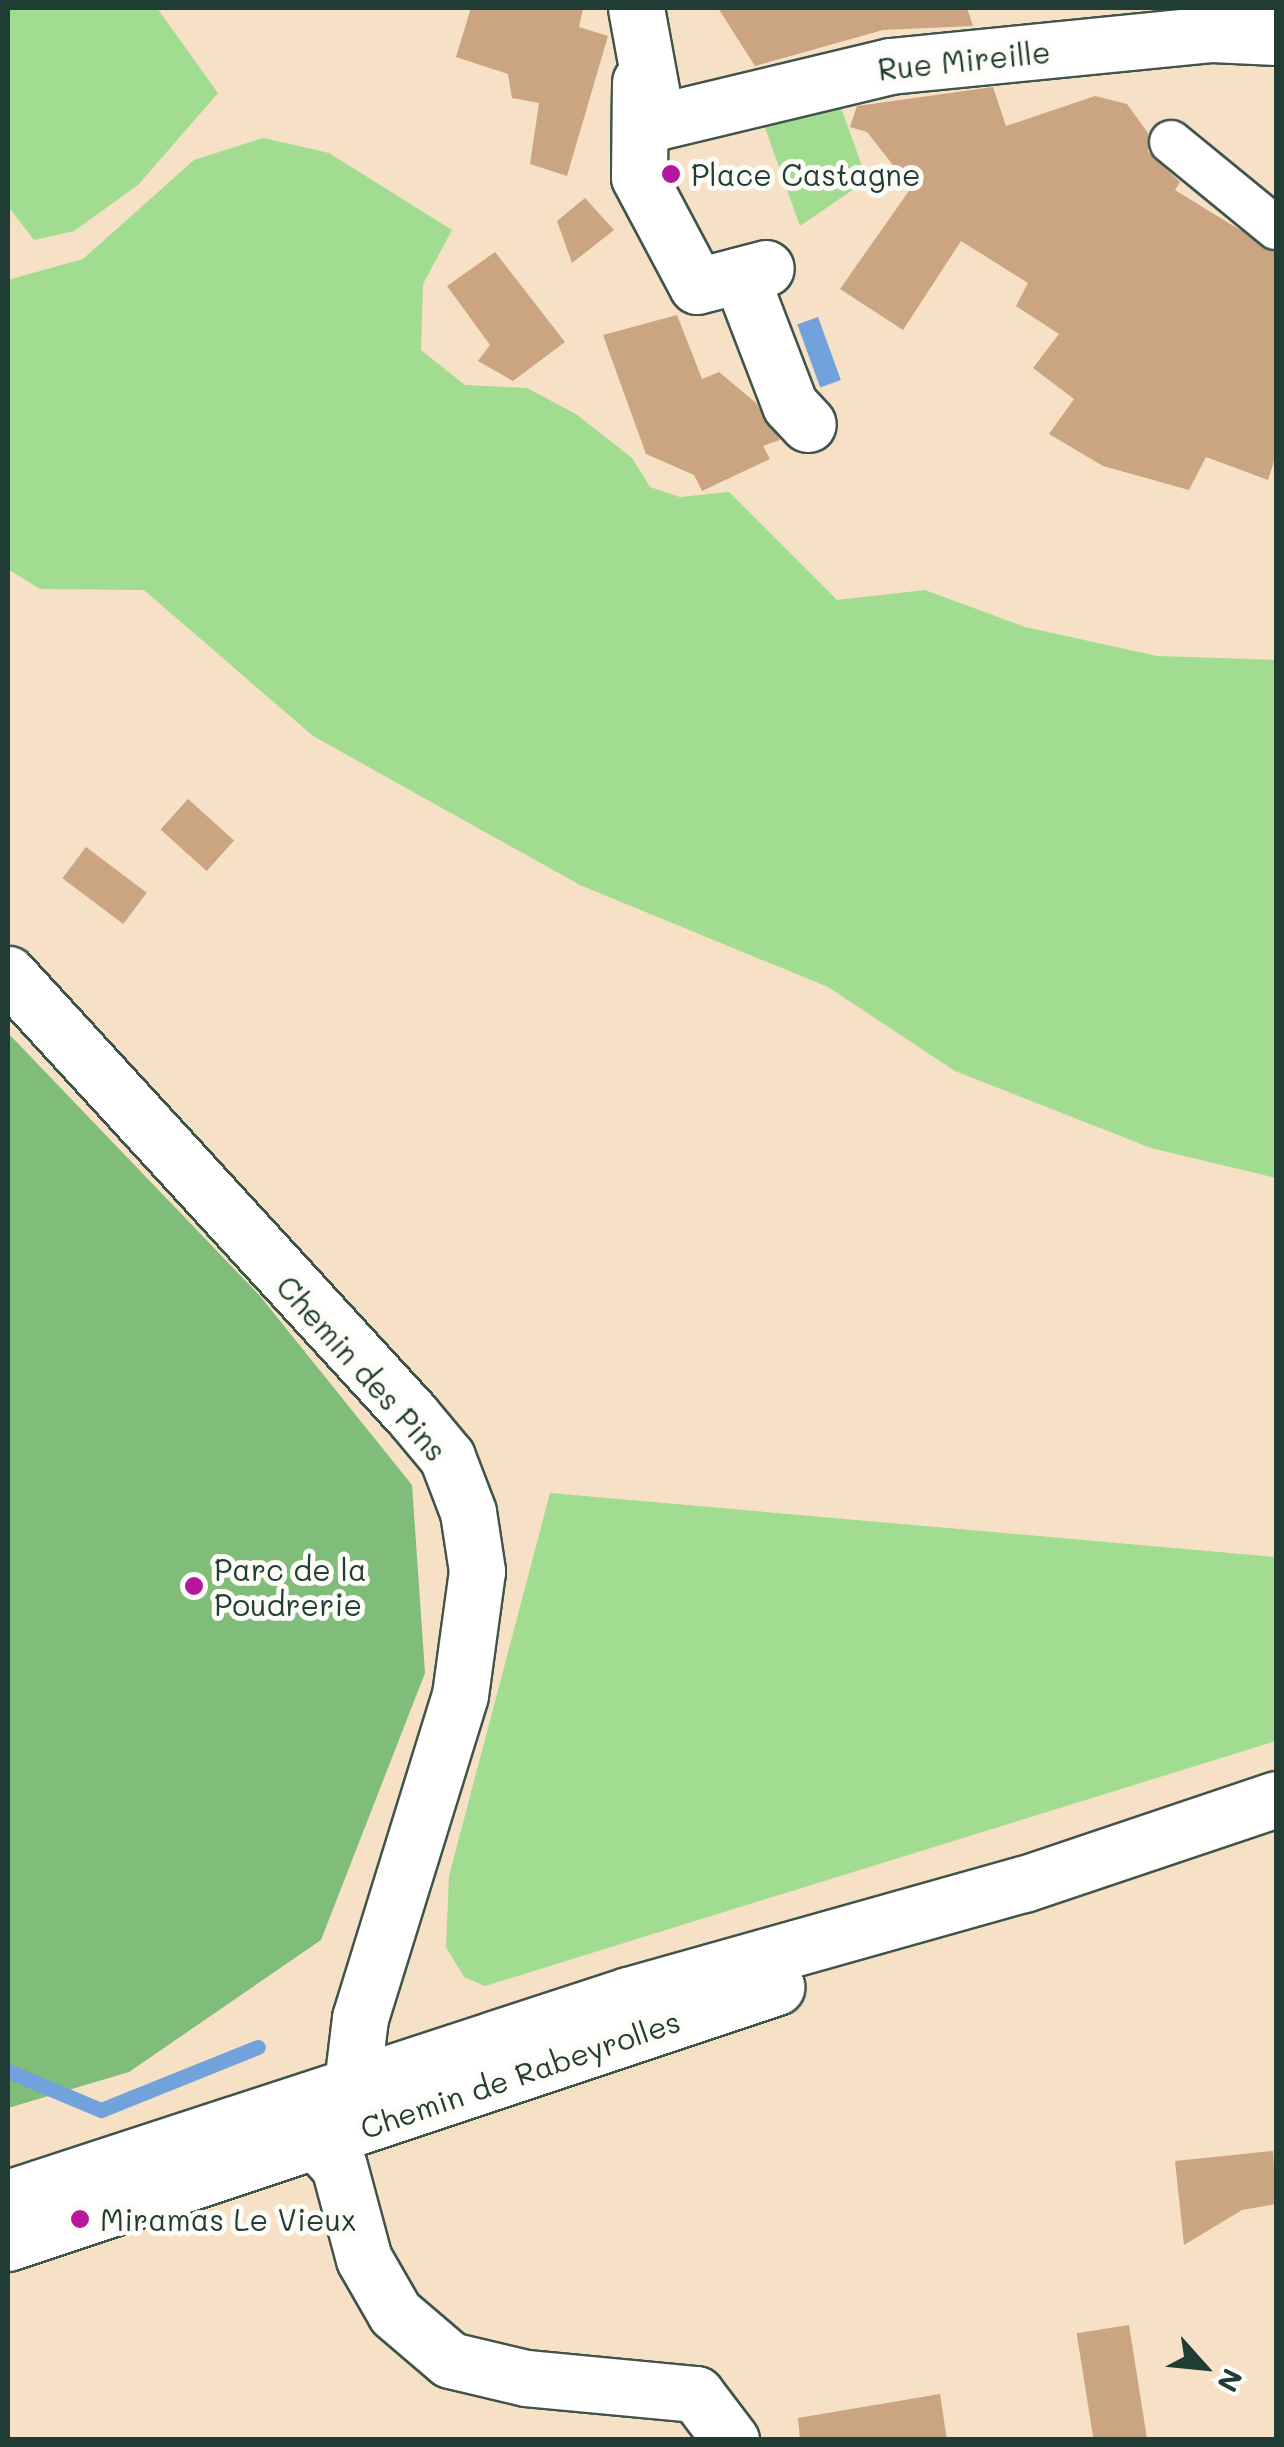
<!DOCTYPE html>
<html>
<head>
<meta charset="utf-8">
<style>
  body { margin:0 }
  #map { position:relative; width:1284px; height:2447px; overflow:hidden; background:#f6e0c6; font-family:Mali,sans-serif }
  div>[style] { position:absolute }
  .green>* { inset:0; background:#a1dc90 }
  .forest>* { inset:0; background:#80bc7a }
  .water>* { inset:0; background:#71a2db; transform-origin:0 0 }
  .stream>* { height:15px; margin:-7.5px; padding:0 7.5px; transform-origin:7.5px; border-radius:7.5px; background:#71a2db }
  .building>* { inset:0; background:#cba481; transform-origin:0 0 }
  .roads { filter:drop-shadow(2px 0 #3f554a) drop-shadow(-2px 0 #3f554a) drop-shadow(0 2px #3f554a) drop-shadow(0 -2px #3f554a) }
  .pedestrian>* { height:42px; margin:-21px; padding:0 21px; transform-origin:21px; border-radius:21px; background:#fff }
  .minor>* { height:55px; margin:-27.5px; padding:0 27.5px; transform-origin:27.5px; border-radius:27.5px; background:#fff }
  .tertiary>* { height:55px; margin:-27.5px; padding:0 27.5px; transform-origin:27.5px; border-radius:27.5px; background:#fff }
  .primary>* { height:55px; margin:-27.5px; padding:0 27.5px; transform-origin:27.5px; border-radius:27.5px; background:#fff }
  .dots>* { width:28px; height:28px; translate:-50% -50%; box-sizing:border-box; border:5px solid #fdfcf7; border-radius:50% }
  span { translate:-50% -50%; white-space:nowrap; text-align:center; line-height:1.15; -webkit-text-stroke:10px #fdfcf7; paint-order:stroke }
  .street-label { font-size:30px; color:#1f3d34 }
  .poi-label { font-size:30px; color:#1f3d34 }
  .left { translate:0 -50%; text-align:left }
  .frame { position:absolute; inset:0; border:10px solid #1f3d34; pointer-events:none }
  .north { position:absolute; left:1154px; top:2317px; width:100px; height:100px; -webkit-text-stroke:8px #fdfcf7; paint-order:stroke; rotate:117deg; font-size:28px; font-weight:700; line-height:40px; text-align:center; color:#1f3d34 }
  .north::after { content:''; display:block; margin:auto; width:35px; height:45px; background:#1f3d34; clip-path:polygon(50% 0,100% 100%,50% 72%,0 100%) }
</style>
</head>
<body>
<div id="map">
  <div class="green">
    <i style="clip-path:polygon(8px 8px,157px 8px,218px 93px,138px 185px,74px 231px,34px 240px,8px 206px)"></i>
    <i style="clip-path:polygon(836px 94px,867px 180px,800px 226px,758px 108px)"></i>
    <i style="clip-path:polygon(263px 138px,329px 153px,452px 230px,423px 284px,421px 350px,465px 385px,527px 388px,576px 414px,632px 458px,650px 487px,680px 497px,729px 492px,837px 600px,925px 590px,1025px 627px,1157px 656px,1276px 660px,1276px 1178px,1151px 1148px,955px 1071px,828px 987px,580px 885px,313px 736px,144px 590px,40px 589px,8px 569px,8px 280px,83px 259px,194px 160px)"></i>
    <i style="clip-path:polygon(550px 1493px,1276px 1557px,1276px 1741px,485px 1986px,464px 1977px,446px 1947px,449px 1876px)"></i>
  </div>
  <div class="forest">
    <i style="clip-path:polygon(8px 1033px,260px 1296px,412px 1485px,425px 1673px,321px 1940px,129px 2072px,8px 2108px)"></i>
  </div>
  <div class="water">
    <i style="left:818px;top:317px;width:67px;height:22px;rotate:70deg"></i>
  </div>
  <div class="stream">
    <i style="left:8px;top:2071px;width:101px;rotate:22.8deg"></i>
    <i style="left:101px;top:2110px;width:169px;rotate:-21.9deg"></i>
  </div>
  <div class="building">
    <i style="clip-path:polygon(471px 8px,583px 8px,579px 27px,608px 36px,567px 176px,530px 164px,539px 103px,512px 98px,508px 74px,456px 57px)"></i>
    <i style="clip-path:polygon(718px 8px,967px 8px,973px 26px,883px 30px,755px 66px)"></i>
    <i style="clip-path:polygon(993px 87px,1006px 126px,1095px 96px,1127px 104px,1148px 133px,1148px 152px,1180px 182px,1175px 190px,1276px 252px,1276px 455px,1268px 480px,1206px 457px,1189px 490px,1103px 466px,1049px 434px,1074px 399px,1033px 368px,1059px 334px,1016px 306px,1028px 283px,961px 241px,903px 330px,840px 289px,911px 188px,867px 132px,850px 127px,857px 106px)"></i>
    <i style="clip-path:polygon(585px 198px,614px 230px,572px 263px,557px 221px)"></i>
    <i style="clip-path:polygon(495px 252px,565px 342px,513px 381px,478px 361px,490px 345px,447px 286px)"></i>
    <i style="clip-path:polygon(677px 315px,702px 379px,719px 372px,756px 403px,780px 440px,763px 446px,770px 459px,702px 491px,694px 475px,646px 454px,603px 335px)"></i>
    <i style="left:188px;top:799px;width:62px;height:41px;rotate:42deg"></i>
    <i style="left:86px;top:847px;width:76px;height:39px;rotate:37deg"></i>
    <i style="clip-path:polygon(1273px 2151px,1276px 2204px,1242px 2210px,1184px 2245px,1175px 2161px)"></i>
    <i style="left:1129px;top:2325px;width:117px;height:53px;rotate:81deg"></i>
    <i style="clip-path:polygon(940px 2394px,947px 2440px,800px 2440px,798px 2418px)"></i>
  </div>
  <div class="roads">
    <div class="pedestrian">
      <i style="left:1171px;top:142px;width:136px;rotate:39.3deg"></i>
    </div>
    <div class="minor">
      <i style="left:636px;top:8px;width:116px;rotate:79.6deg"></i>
      <i style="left:657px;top:122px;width:240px;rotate:-13.5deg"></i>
      <i style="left:890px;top:66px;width:324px;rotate:-5.7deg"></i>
      <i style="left:1212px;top:34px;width:64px;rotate:2.7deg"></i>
      <i style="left:640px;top:82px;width:95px;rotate:90.6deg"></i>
      <i style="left:639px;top:177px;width:123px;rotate:62deg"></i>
      <i style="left:697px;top:286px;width:71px;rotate:-14.6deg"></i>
      <i style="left:740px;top:275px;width:139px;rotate:69deg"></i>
      <i style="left:790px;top:405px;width:26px;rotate:47deg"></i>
      <i style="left:355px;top:2112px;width:48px;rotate:140deg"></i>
      <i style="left:318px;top:2143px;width:31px;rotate:48deg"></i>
      <i style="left:339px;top:2166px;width:96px;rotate:75deg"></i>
      <i style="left:364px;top:2259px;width:62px;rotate:60.1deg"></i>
      <i style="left:395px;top:2313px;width:72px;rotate:40.5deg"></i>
      <i style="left:450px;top:2360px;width:78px;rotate:13.3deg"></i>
      <i style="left:526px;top:2378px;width:171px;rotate:5.4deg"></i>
      <i style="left:696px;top:2394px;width:58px;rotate:52.7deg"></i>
    </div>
    <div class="tertiary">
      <i style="left:8px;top:974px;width:598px;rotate:47.51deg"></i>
      <i style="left:412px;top:1415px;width:55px;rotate:50.2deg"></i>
      <i style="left:447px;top:1457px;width:59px;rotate:69.1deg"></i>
      <i style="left:468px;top:1512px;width:60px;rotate:81.3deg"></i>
      <i style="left:477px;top:1571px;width:125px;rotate:97.8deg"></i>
      <i style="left:460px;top:1695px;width:338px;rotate:107.2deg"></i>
      <i style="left:360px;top:2018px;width:66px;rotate:96.9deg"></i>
      <i style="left:352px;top:2084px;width:45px;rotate:119.4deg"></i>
    </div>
    <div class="primary">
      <i style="left:8px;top:2198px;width:652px;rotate:-18.13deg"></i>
      <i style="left:628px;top:1995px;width:411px;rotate:-15.7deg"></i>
      <i style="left:1024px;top:1884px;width:266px;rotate:-18.6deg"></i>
      <i style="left:8px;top:2243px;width:810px;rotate:-18.43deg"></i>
    </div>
  </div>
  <div class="dots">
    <i style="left:671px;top:174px;background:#b5179e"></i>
    <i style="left:194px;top:1586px;background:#b5179e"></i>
    <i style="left:80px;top:2219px;background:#b5179e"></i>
  </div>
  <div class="street-label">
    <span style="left:964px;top:60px;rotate:-6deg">Rue Mireille</span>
    <span style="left:362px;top:1368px;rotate:48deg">Chemin des Pins</span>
    <span style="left:520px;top:2074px;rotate:-19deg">Chemin de Rabeyrolles</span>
  </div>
  <div class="poi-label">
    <span class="left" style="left:691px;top:174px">Place Castagne</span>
    <span class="left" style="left:214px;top:1586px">Parc de la<br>Poudrerie</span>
    <span class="left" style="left:100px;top:2219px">Miramas Le Vieux</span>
  </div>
  <div class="frame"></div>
  <div class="north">N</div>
</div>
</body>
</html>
